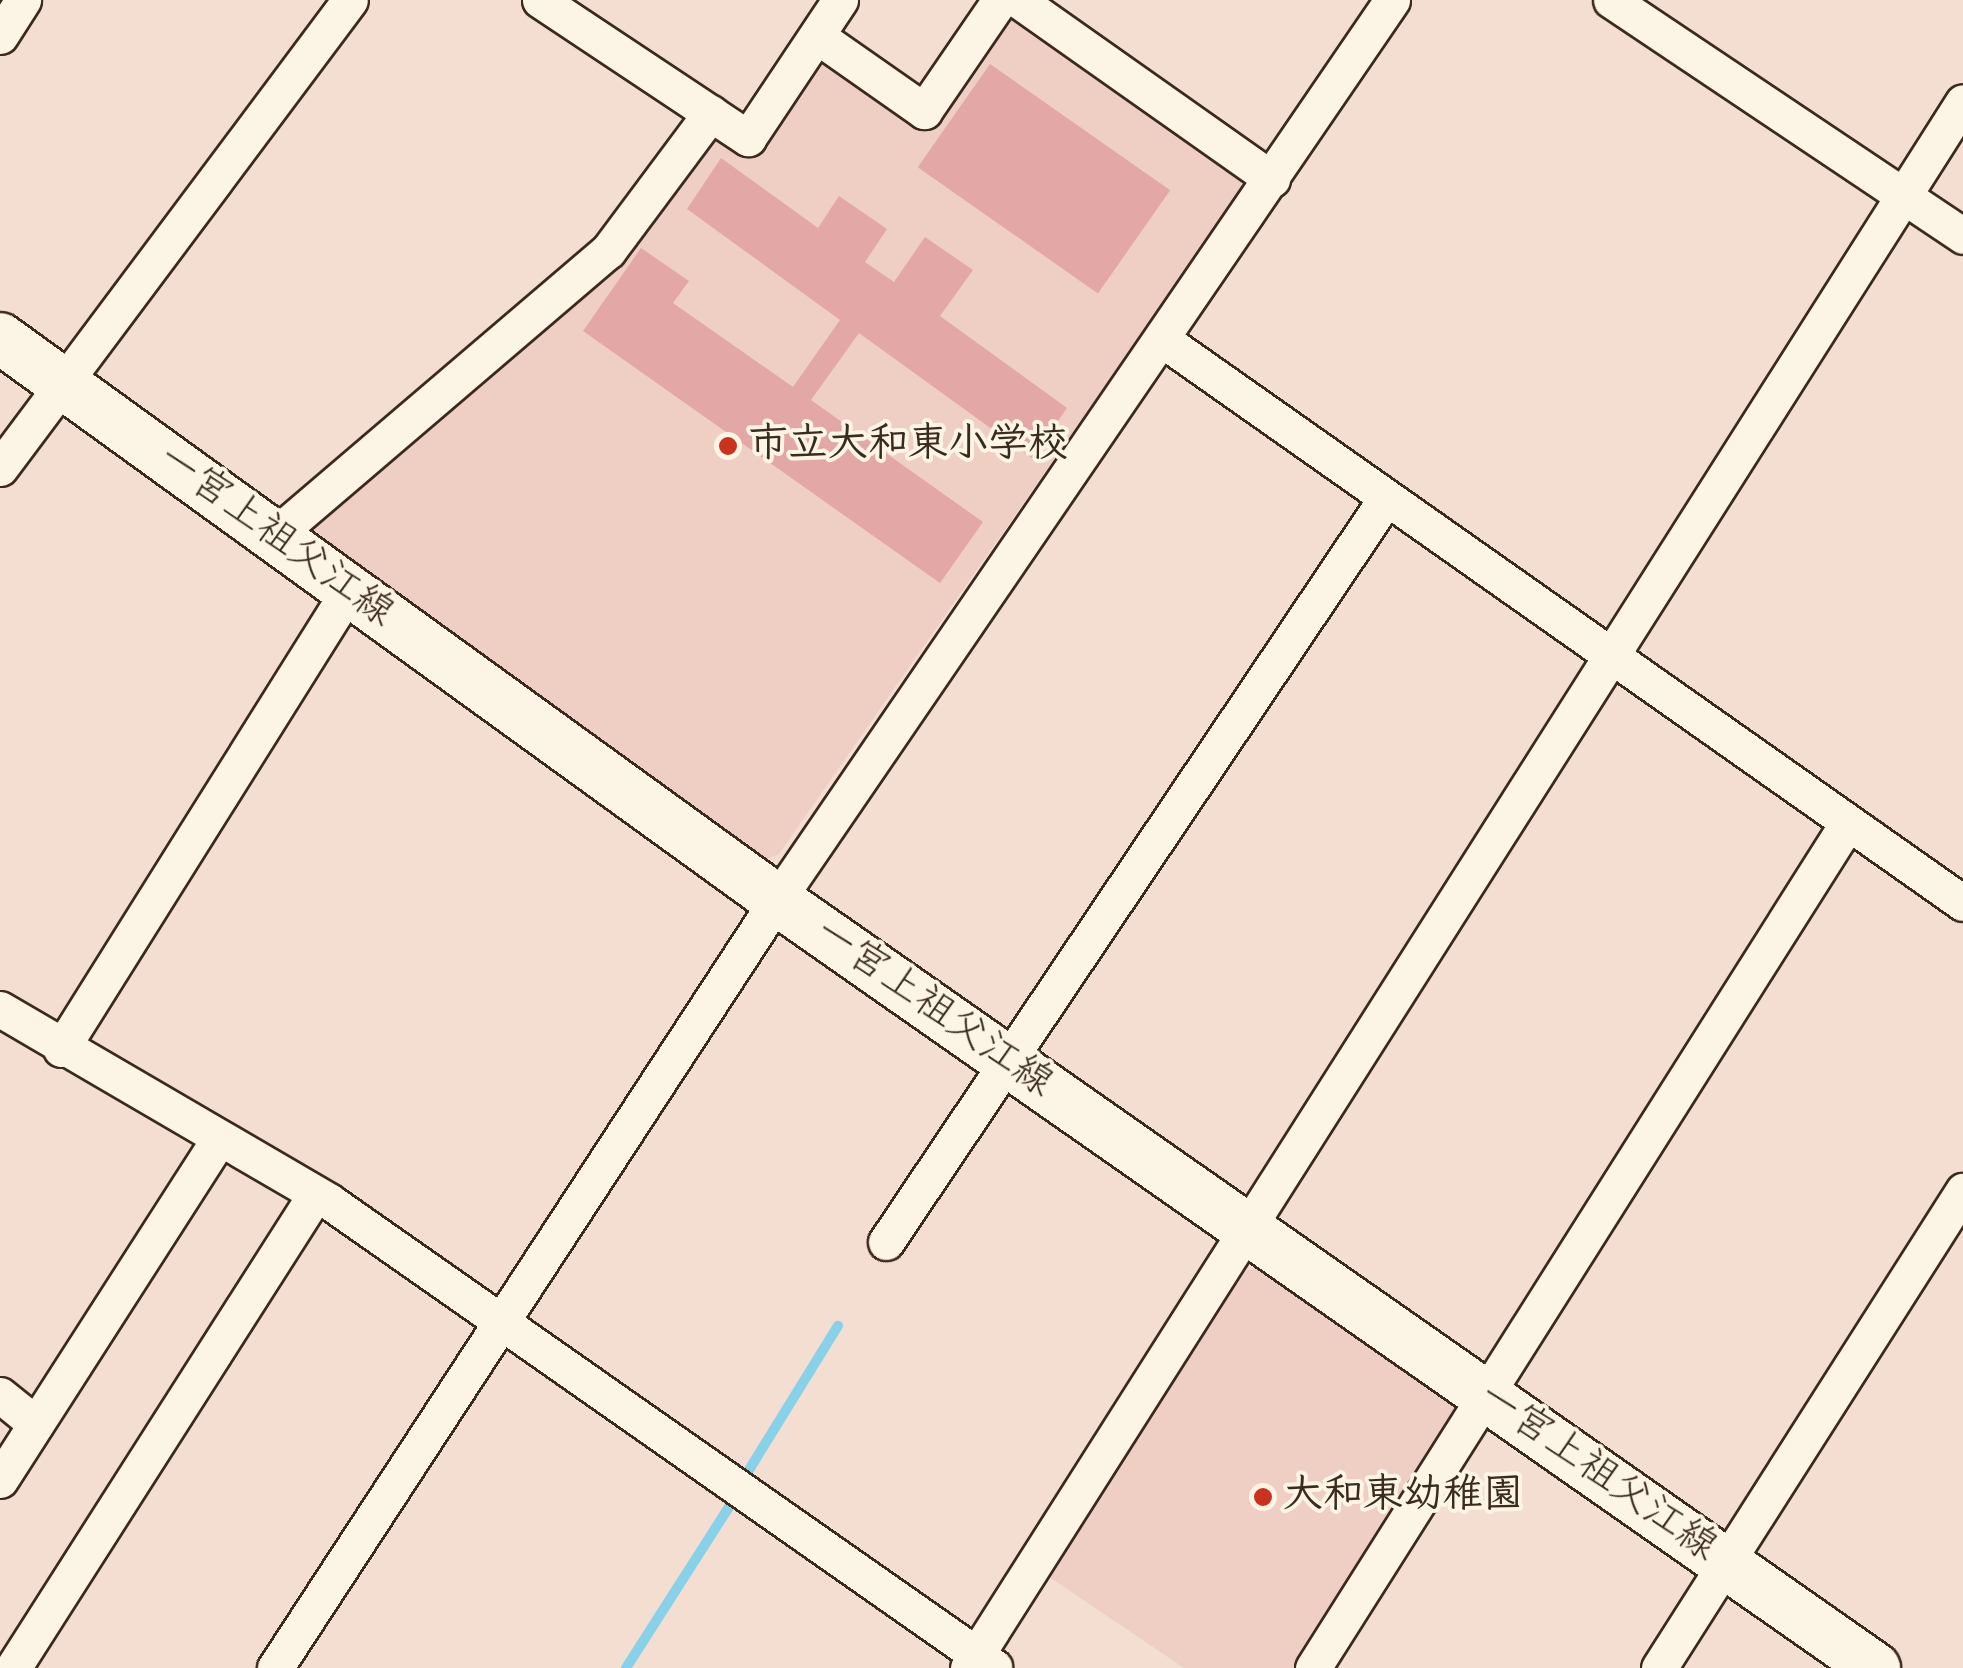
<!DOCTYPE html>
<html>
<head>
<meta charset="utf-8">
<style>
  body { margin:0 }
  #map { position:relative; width:1963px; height:1668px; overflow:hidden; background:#f4ded2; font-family:"Indie Flower","Klee One",sans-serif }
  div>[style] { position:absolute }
  .built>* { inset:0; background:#efcec4 }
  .stream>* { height:10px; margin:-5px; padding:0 5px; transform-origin:5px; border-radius:5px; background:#88d1e9 }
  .building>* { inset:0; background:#e3a8a5; transform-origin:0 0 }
  .roads { filter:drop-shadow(2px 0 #3b2a1e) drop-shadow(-2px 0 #3b2a1e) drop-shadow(0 2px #3b2a1e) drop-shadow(0 -2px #3b2a1e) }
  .minor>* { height:35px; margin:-17.5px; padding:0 17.5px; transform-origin:17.5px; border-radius:17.5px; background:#fcf5e5 }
  .secondary>* { height:50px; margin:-25px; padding:0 25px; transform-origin:25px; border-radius:25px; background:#fcf5e5 }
  .dots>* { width:28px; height:28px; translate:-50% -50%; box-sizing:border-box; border:5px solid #fcf5e5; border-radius:50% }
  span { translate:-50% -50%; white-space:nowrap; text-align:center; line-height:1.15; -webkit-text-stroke:8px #fcf5e5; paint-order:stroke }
  .poi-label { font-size:40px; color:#3b2a1e; font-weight:700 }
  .left { translate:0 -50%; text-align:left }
  .street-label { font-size:40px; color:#3b2a1e }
</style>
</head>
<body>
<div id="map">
  <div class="built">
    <i style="clip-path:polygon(1025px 15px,1240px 173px,1242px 189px,779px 854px,762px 861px,299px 525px,710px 134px,747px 157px,818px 50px,928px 131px,1008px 16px)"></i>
    <i style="clip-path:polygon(1262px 1267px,1478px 1417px,1317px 1668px,1184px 1668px,1049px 1577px,1244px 1271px)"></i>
  </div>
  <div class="stream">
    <i style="left:744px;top:1478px;width:179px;rotate:-58.3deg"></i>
    <i style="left:626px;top:1668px;width:195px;rotate:-57.4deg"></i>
  </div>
  <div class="building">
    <i style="left:990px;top:64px;width:220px;height:126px;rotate:35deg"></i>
    <i style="clip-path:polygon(721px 158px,818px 228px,839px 196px,887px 229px,865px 262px,894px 282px,925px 237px,973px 270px,940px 316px,1067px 408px,1032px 458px,859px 333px,811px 400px,983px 522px,940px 583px,583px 331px,641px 248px,689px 281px,673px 303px,793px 387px,840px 320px,687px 209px)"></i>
  </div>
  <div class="roads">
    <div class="minor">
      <i style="left:540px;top:0;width:250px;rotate:33.6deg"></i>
      <i style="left:748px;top:138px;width:166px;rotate:-56.3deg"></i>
      <i style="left:1018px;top:0;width:311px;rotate:35.2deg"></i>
      <i style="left:1611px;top:0;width:424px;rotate:33.8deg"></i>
      <i style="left:0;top:36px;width:43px;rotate:-57.4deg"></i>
      <i style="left:817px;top:36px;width:131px;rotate:35deg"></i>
      <i style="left:924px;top:111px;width:135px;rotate:-55.6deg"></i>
      <i style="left:1163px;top:340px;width:978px;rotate:35.14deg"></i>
      <i style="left:0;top:468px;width:584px;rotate:-53.21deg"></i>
      <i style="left:274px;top:536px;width:439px;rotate:-40.5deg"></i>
      <i style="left:608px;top:251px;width:172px;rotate:-53.3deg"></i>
      <i style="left:0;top:1009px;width:382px;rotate:30.3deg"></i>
      <i style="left:330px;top:1202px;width:811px;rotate:35deg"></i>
      <i style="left:61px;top:1049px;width:542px;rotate:-57.89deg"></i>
      <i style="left:886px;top:1242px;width:894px;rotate:-56.08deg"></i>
      <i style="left:0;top:1395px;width:46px;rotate:38.9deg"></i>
      <i style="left:0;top:1480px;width:403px;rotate:-57.3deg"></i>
      <i style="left:13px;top:1668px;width:561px;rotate:-57.44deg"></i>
      <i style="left:275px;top:1668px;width:918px;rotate:-56.83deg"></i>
      <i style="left:777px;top:900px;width:1090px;rotate:-55.65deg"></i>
      <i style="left:968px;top:1668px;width:1855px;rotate:-57.57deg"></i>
      <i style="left:1313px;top:1668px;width:999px;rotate:-57.68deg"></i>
      <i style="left:1659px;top:1668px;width:566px;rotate:-57.49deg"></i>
    </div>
    <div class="secondary">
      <i style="left:0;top:338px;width:959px;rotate:35.88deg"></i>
      <i style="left:777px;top:900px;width:1340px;rotate:34.97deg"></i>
    </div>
  </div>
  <div class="dots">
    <i style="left:728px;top:446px;background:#c8321e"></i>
    <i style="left:1263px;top:1497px;background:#c8321e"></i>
  </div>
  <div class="poi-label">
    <span class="left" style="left:748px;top:446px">市立大和東小学校</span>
    <span class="left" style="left:1283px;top:1497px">大和東幼稚園</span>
  </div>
  <div class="street-label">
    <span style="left:275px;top:537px;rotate:36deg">一宮上祖父江線</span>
    <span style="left:933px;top:1009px;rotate:35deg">一宮上祖父江線</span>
    <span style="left:1597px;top:1473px;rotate:35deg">一宮上祖父江線</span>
  </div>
</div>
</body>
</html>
